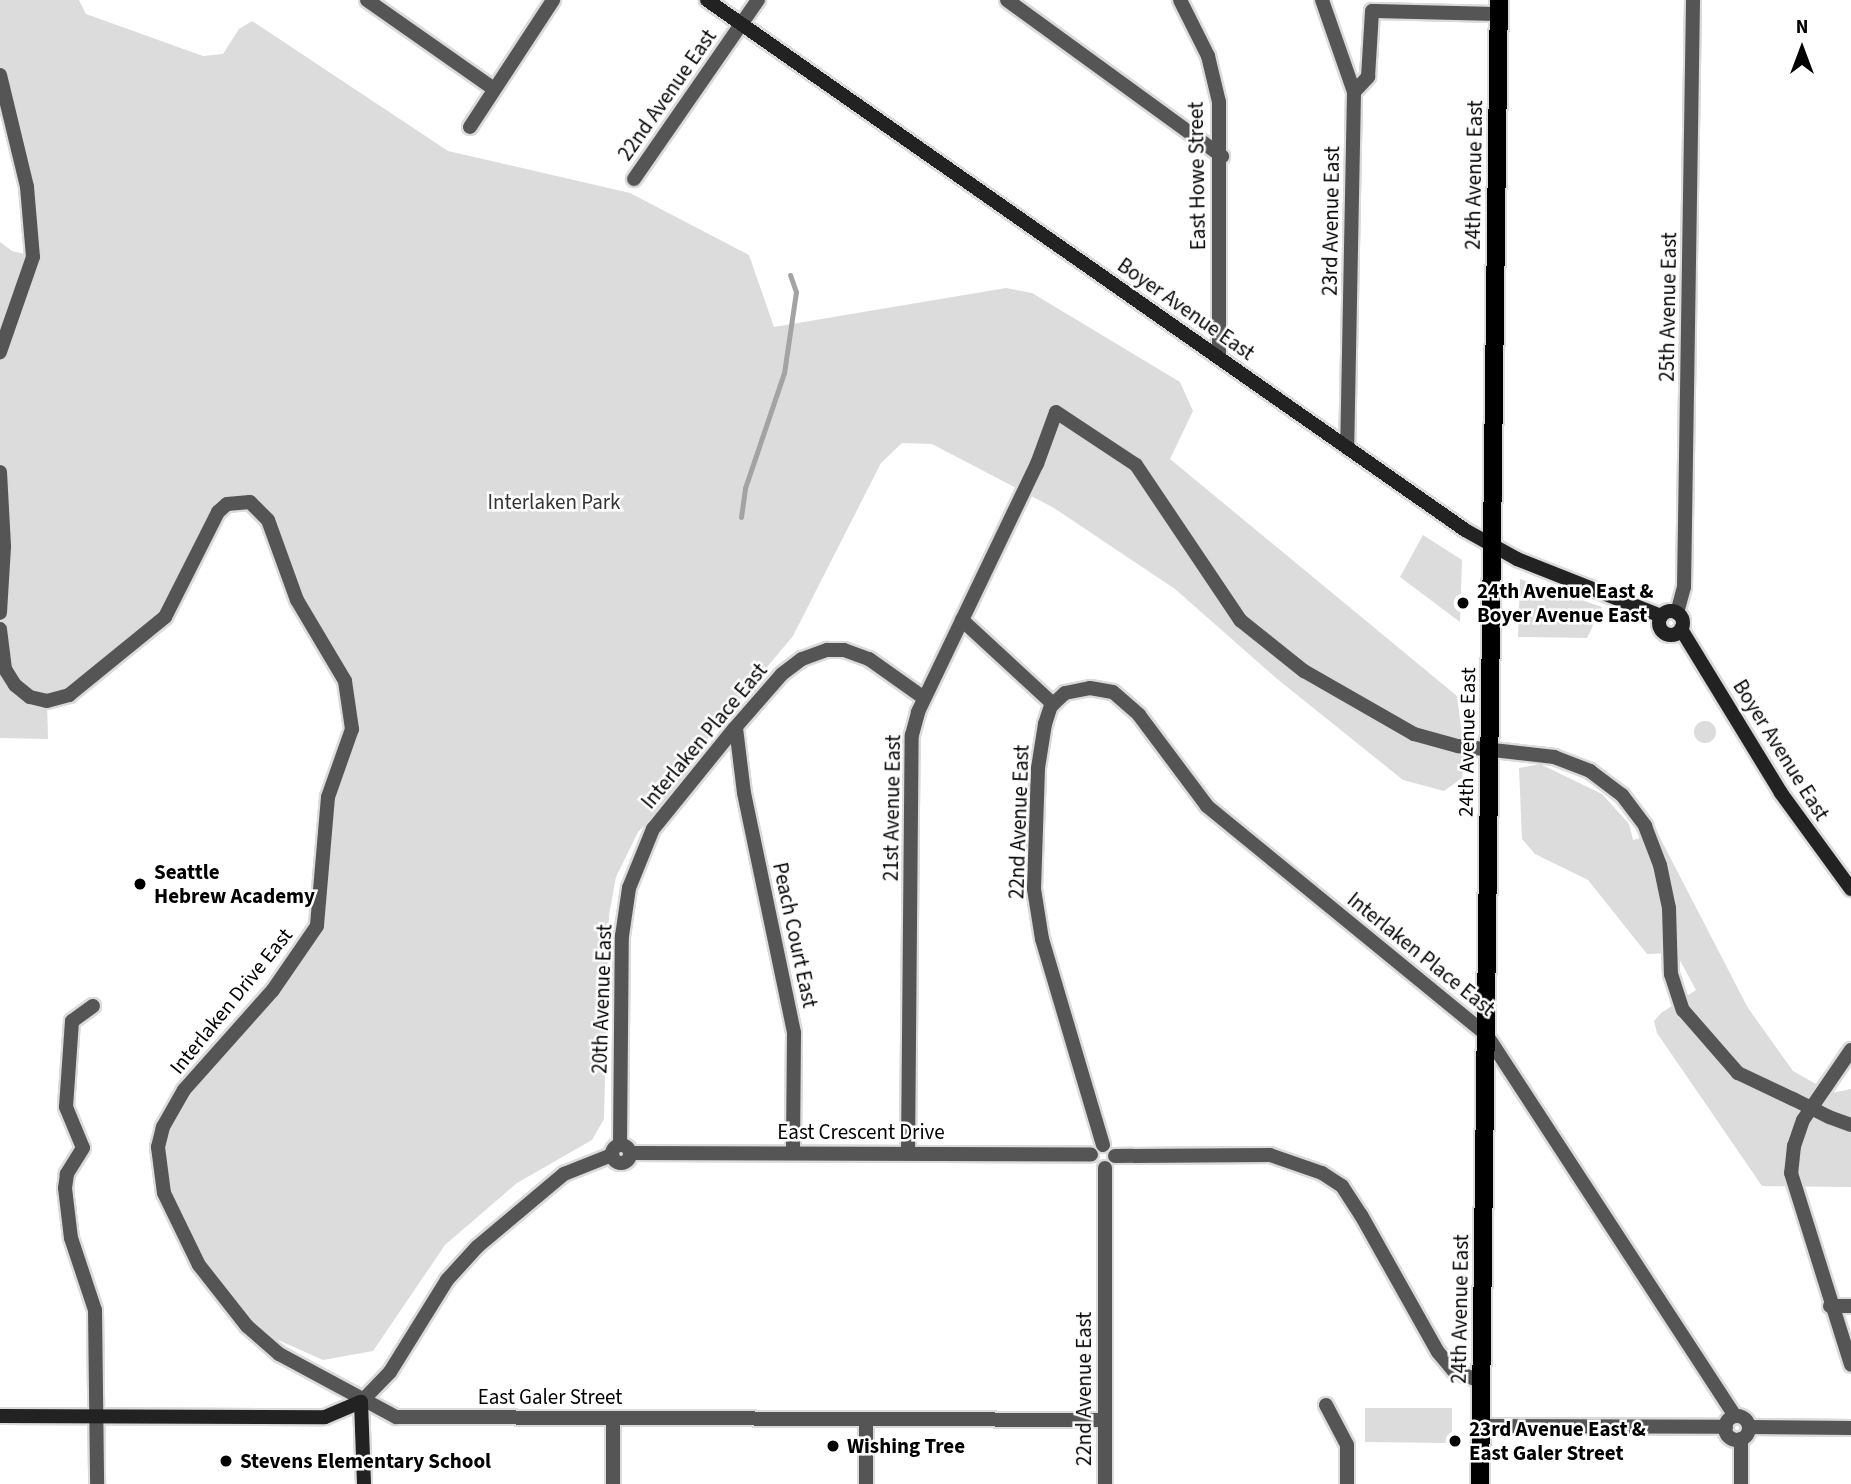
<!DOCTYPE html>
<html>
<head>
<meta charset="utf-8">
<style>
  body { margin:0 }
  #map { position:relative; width:1851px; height:1484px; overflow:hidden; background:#fff; font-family:"Source Sans 3",sans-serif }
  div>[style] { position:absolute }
  .green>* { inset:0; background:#dcdcdc }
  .round { border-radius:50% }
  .stream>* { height:5px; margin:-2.5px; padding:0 2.5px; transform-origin:2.5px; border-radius:2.5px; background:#a3a3a3 }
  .roads { filter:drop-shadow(2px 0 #dbdbdb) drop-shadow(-2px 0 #dbdbdb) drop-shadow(0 2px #dbdbdb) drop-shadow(0 -2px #dbdbdb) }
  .street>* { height:14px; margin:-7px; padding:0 7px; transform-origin:7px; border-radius:7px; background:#555 }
  .street>.ring { margin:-7px; padding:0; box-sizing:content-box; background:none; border:14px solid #555; border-radius:50% }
  .secondary>* { height:14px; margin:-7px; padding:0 7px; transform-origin:7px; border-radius:7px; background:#222 }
  .secondary>.ring { margin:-7px; padding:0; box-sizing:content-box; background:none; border:14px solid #222; border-radius:50% }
  .primary>* { height:18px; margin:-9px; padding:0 9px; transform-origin:9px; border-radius:9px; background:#000 }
  .street-bridge>* { height:14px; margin:-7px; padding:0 7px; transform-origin:7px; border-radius:7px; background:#555 }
  .dots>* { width:19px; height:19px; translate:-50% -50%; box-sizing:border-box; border:4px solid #fff; border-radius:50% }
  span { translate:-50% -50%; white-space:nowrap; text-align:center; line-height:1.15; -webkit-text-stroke:5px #fff; paint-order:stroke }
  .street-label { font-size:21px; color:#000 }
  .park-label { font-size:21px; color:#333 }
  .poi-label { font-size:21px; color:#000; font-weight:700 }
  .left { translate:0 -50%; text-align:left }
  .north { position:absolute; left:1767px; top:14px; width:70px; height:70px; -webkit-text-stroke:5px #fff; paint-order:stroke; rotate:0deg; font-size:19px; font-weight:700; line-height:28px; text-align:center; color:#000 }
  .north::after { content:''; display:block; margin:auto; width:24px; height:32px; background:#000; clip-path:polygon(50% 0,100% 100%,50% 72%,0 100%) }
</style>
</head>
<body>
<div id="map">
  <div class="green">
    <i style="clip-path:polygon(0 0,79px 0,86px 14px,203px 56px,223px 54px,239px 29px,252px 21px,448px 151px,630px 193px,749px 255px,774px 327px,1006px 288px,1032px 293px,1180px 382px,1193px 411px,1170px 459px,1457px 696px,1465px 760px,1462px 778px,1444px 791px,1403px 780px,1276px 678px,1175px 589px,1054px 508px,932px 444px,902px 443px,881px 463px,793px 636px,709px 736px,674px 794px,638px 832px,616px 877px,609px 915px,604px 1119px,592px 1140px,517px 1183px,445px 1245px,373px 1351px,323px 1360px,247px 1326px,221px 1296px,164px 1193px,163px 1127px,309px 941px,351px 704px,260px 508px,227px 504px,174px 601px,117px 660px,47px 701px,48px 739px,0 738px,0 242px,12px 251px,33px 256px,0 75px)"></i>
    <i style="clip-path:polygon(1423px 535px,1462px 560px,1460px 622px,1400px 577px)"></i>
    <i style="clip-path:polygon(1520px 579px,1602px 607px,1587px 638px,1518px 637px)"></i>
    <i class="round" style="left:1694px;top:721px;width:22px;height:22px"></i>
    <i style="clip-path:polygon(1540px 764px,1602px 794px,1629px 824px,1633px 840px,1658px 834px,1748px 1008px,1793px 1071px,1832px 1093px,1851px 1089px,1851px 1187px,1762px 1186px,1657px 1033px,1654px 1021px,1661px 1013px,1696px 990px,1676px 953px,1647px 954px,1588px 880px,1535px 854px,1522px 839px,1519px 768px)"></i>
    <i style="clip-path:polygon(1365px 1408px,1452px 1408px,1452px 1436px,1449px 1443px,1365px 1442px)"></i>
  </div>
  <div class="stream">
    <i style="left:741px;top:517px;width:29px;rotate:-82deg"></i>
    <i style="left:745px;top:488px;width:121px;rotate:-71.3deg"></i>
    <i style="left:784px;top:373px;width:82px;rotate:-81.6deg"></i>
    <i style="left:796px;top:292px;width:18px;rotate:-109deg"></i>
  </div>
  <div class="roads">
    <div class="street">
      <i style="left:367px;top:0;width:155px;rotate:35deg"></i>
      <i style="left:1007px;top:0;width:266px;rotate:36deg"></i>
      <i style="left:1180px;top:0;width:63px;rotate:63.4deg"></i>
      <i style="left:1208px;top:56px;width:47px;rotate:76.6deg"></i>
      <i style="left:1219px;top:102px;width:256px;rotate:90deg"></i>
      <i style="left:1322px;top:0;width:97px;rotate:70.8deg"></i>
      <i style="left:1354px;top:92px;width:356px;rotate:91.1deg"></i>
      <i style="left:0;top:75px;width:115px;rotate:76.4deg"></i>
      <i style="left:27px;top:187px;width:70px;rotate:85.1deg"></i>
      <i style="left:33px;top:257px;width:101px;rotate:109.2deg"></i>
      <i style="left:1354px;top:92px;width:21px;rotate:-47deg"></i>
      <i style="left:1368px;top:77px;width:66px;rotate:-86.5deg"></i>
      <i style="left:1372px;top:11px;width:127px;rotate:1.4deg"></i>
      <i style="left:470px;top:127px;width:152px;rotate:-56.8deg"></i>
      <i style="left:634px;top:179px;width:218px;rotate:-55.3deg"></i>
      <i style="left:0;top:472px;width:75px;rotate:86.9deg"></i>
      <i style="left:4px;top:547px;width:66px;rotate:93.5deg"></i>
      <i style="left:1677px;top:613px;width:27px;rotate:-75deg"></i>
      <i style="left:1684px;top:587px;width:587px;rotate:-89.12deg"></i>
      <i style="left:962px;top:620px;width:124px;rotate:42.7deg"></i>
      <i style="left:0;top:629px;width:40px;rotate:82.9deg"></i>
      <i style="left:5px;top:669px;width:19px;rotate:58deg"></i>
      <i style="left:15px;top:685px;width:19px;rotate:39deg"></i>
      <i style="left:30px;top:697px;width:17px;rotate:13deg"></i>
      <i style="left:47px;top:701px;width:23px;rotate:-15deg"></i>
      <i style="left:69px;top:695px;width:124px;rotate:-39.1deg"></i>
      <i style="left:165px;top:617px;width:118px;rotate:-63.2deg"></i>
      <i style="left:218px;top:512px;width:12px;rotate:-42deg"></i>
      <i style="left:227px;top:504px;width:23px;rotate:-5deg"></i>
      <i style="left:250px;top:502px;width:25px;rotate:45deg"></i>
      <i style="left:268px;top:520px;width:85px;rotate:70.1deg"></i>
      <i style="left:297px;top:600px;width:94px;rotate:59.3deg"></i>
      <i style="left:345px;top:681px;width:49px;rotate:81.7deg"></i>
      <i style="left:352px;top:729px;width:72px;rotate:109.4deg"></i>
      <i style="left:328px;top:797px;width:129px;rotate:94.9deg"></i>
      <i style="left:317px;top:926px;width:78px;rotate:124.5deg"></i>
      <i style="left:273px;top:990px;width:134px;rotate:131.7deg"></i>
      <i style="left:184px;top:1090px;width:43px;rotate:119.6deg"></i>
      <i style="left:163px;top:1127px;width:21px;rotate:104deg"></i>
      <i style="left:158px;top:1147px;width:46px;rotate:82.6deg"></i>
      <i style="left:164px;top:1193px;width:80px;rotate:64.1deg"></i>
      <i style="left:199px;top:1265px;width:78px;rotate:51.8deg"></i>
      <i style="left:247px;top:1326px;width:43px;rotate:41.2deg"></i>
      <i style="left:279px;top:1354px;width:133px;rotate:28.3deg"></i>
      <i style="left:396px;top:1417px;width:709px;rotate:0.24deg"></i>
      <i style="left:736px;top:728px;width:65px;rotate:83deg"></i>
      <i style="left:744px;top:793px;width:245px;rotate:78.2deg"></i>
      <i style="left:794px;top:1033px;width:120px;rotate:90.5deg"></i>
      <i style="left:93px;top:1006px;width:26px;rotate:144deg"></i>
      <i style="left:72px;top:1021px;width:86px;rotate:94deg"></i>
      <i style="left:66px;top:1107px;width:44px;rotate:67.5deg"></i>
      <i style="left:83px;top:1148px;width:31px;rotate:122deg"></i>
      <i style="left:67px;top:1174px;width:14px;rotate:98deg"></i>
      <i style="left:65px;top:1188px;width:50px;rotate:83.2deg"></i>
      <i style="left:71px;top:1238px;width:76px;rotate:71.6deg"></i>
      <i style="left:95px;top:1310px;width:174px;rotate:89.3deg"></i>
      <i style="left:1851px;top:1050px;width:85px;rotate:124.4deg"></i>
      <i style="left:1803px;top:1120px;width:28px;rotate:109deg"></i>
      <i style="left:1794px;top:1146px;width:27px;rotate:96deg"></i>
      <i style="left:1791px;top:1173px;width:201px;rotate:72.6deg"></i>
      <i style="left:1829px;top:1117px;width:23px;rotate:20deg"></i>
      <i style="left:620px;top:1145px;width:209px;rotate:-89.5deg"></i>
      <i style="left:622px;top:936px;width:49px;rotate:-81.7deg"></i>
      <i style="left:629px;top:888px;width:64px;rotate:-67.9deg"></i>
      <i style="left:653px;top:829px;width:129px;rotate:-51deg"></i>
      <i style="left:734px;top:729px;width:73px;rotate:-48.9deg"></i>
      <i style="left:782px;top:674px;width:25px;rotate:-37deg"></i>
      <i style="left:802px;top:659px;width:27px;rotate:-20deg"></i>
      <i style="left:827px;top:650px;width:17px"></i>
      <i style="left:844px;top:650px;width:27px;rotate:20deg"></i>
      <i style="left:869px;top:659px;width:67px;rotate:35.3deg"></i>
      <i style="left:1103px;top:1145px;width:215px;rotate:-106.5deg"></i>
      <i style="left:1042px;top:939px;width:51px;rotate:-99.1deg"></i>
      <i style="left:1034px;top:889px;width:121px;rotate:-88.1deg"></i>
      <i style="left:1038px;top:768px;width:45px;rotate:-81deg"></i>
      <i style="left:1045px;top:724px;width:19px;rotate:-72deg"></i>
      <i style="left:1051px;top:706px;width:19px;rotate:-43deg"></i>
      <i style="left:1065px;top:693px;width:25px;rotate:-11deg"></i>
      <i style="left:1090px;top:688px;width:23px;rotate:10deg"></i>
      <i style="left:1113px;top:692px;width:35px;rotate:41deg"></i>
      <i style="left:1139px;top:715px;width:114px;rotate:53.2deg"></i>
      <i style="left:1207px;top:806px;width:360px;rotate:39.3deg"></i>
      <i style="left:1486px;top:1034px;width:456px;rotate:56.9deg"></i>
      <i class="ring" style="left:612px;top:1145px;width:4px;height:4px"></i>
      <i style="left:630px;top:1153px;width:461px;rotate:0.2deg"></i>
      <i style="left:908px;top:1153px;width:418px;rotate:-89.5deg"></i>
      <i style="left:912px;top:735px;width:24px;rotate:-75deg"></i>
      <i style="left:918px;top:712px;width:275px;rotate:-64.4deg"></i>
      <i style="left:1037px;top:464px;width:55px;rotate:-69.9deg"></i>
      <i style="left:1056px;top:412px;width:96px;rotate:33.5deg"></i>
      <i style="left:1136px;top:465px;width:187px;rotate:56.1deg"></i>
      <i style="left:1240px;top:620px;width:82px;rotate:38.6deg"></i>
      <i style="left:1304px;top:671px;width:127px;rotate:29.8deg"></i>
      <i style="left:1414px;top:734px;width:46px;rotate:15.3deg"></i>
      <i style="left:1458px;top:746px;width:97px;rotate:6.5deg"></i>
      <i style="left:1554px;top:757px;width:39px;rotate:21deg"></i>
      <i style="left:1590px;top:771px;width:40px;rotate:37deg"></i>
      <i style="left:1622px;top:795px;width:39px;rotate:53deg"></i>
      <i style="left:1645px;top:826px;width:42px;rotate:69deg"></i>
      <i style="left:1660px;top:865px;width:44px;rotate:78.2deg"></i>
      <i style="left:1669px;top:908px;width:66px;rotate:88.3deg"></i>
      <i style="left:1671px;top:974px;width:38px;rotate:72deg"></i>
      <i style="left:1683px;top:1010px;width:84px;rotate:48.9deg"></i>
      <i style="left:1738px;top:1073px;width:61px;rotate:25.3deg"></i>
      <i style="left:1115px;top:1156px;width:155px;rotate:-0.4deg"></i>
      <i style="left:1270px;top:1155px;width:55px;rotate:19.1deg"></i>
      <i style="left:1322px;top:1173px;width:24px;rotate:33deg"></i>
      <i style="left:1342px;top:1186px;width:35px;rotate:57deg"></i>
      <i style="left:1361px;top:1215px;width:157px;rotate:60.7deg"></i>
      <i style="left:1438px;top:1352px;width:25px;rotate:50deg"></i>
      <i style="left:1454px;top:1371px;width:30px;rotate:21deg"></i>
      <i style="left:1105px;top:1168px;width:316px;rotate:90deg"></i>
      <i style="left:1830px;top:1306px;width:21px"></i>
      <i style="left:361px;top:1402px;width:42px;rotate:-46deg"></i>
      <i style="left:390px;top:1372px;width:108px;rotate:-58.2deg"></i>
      <i style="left:447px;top:1280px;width:45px;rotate:-47.7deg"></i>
      <i style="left:477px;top:1247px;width:114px;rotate:-40deg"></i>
      <i style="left:564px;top:1174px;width:52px;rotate:-21.6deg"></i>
      <i style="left:1326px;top:1405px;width:45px;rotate:62.3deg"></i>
      <i style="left:1347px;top:1445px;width:39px;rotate:90deg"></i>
      <i class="ring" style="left:1725px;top:1416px;width:10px;height:10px"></i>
      <i style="left:1481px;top:1426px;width:245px;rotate:0.2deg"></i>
      <i style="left:1749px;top:1427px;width:102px;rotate:0.6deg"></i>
      <i style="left:1741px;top:1439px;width:45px;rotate:90deg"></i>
      <i style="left:613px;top:1484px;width:66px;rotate:-90deg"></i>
      <i style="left:866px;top:1484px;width:65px;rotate:-90deg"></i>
    </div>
    <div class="secondary">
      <i style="left:707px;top:0;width:925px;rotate:34.96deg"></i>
      <i style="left:1465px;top:530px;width:60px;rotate:29.1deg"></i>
      <i style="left:1517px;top:559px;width:155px;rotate:21.6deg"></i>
      <i class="ring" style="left:1659px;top:611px;width:10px;height:10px"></i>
      <i style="left:1681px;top:629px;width:192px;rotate:58.6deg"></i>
      <i style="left:1781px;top:793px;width:119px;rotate:53.9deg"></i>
      <i style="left:0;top:1416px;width:325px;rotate:0.2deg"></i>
      <i style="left:325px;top:1417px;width:39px;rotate:-23deg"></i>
      <i style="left:361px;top:1402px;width:82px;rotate:87.9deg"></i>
    </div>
    <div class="primary">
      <i style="left:1480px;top:1484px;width:1484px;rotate:-89.27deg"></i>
    </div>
  </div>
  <div class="street-bridge">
    <i style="left:1793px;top:1099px;width:40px;rotate:26.6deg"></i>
  </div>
  <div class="dots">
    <i style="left:1463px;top:603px;background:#000"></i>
    <i style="left:140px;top:884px;background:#000"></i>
    <i style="left:1455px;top:1441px;background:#000"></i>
    <i style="left:833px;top:1446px;background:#000"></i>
    <i style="left:226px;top:1461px;background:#000"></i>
  </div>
  <div class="street-label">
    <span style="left:667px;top:95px;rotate:-55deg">22nd Avenue East</span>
    <span style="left:1474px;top:175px;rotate:-89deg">24th Avenue East</span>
    <span style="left:1197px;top:176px;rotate:-91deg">East Howe Street</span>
    <span style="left:1331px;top:221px;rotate:-89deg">23rd Avenue East</span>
    <span style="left:1668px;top:307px;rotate:-89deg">25th Avenue East</span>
    <span style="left:1186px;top:309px;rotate:35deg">Boyer Avenue East</span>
    <span style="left:704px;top:736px;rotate:-50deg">Interlaken Place East</span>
    <span style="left:1467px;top:742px;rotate:-89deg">24th Avenue East</span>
    <span style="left:1781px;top:750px;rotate:58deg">Boyer Avenue East</span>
    <span style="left:892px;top:808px;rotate:-89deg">21st Avenue East</span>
    <span style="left:1019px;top:822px;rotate:-88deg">22nd Avenue East</span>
    <span style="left:795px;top:935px;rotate:78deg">Peach Court East</span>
    <span style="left:1421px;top:954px;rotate:39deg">Interlaken Place East</span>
    <span style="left:602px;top:999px;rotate:-88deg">20th Avenue East</span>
    <span style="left:231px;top:1001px;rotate:-51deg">Interlaken Drive East</span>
    <span style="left:861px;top:1132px">East Crescent Drive</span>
    <span style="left:1460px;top:1309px;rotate:-89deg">24th Avenue East</span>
    <span style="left:1084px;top:1389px;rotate:-90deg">22nd Avenue East</span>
    <span style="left:550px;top:1397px">East Galer Street</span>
  </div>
  <div class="park-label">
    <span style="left:554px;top:502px">Interlaken Park</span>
  </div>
  <div class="poi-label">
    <span class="left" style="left:1477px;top:603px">24th Avenue East &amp;<br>Boyer Avenue East</span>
    <span class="left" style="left:154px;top:884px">Seattle<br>Hebrew Academy</span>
    <span class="left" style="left:1469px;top:1441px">23rd Avenue East &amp;<br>East Galer Street</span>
    <span class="left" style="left:847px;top:1446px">Wishing Tree</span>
    <span class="left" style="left:240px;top:1461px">Stevens Elementary School</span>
  </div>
  <div class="north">N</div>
</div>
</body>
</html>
